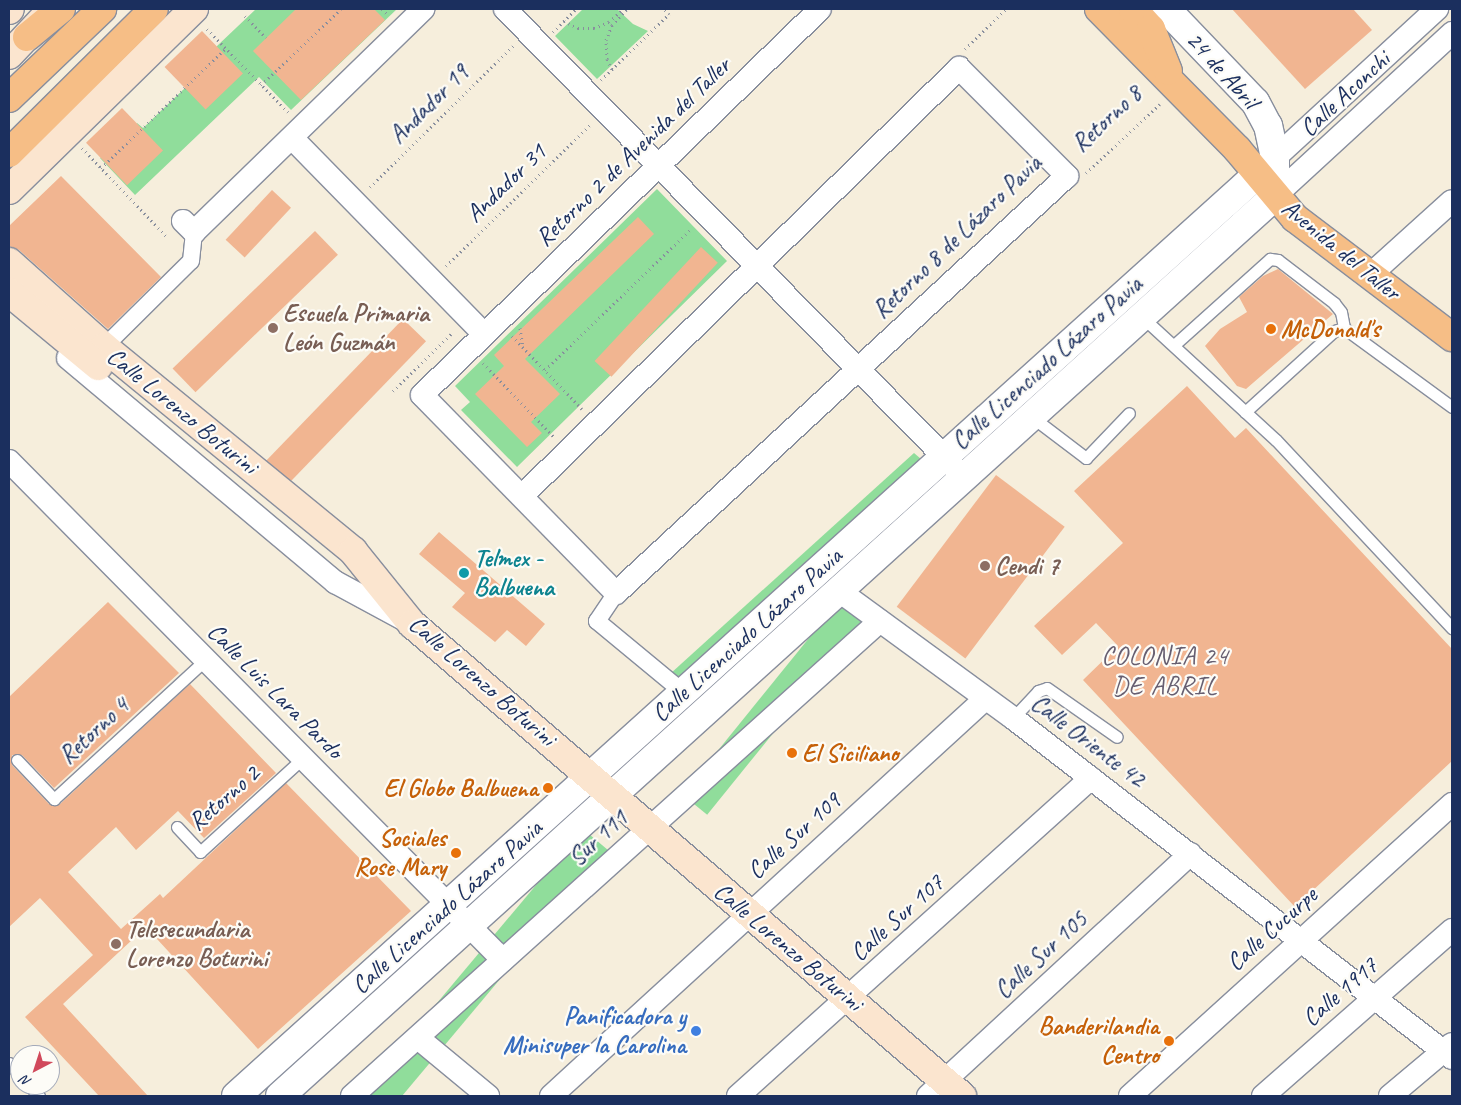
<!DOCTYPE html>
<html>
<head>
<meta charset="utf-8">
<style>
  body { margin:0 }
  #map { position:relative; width:1461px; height:1105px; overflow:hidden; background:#f6eedc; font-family:Caveat,sans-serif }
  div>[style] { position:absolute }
  .green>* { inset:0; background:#90dd9b; transform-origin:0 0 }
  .building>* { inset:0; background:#f1b591; transform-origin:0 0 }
  .path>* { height:3px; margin-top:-1.5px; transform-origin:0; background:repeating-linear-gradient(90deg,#888e9d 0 1px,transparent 0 5px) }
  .roads { filter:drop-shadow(1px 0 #888e9d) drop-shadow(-1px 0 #888e9d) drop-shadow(0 1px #888e9d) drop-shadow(0 -1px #888e9d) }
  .service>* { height:11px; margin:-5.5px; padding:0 5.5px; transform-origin:5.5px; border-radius:5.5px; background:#fff }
  .pedestrian>* { height:16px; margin:-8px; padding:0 8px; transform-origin:8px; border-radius:8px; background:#fff }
  .minor>* { height:22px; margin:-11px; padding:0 11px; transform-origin:11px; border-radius:11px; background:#fff }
  .tertiary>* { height:28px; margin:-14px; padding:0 14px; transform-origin:14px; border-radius:14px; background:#fff }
  .secondary>* { height:28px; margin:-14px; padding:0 14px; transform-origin:14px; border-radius:14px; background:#fbe5cf }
  .primary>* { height:28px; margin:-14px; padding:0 14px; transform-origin:14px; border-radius:14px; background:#f6be86 }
  .trunk>* { height:28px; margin:-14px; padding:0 14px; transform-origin:14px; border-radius:14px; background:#f6be86 }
  .dots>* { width:14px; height:14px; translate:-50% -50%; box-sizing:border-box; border:2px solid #fdfcf7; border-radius:50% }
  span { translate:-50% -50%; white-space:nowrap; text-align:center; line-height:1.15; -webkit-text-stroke:4.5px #fdfcf7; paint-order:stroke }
  .street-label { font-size:25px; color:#1b2f5e }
  .education-label { font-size:25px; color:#785e54; font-weight:700 }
  .left { translate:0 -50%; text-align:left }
  .food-label { font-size:25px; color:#c56008; font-weight:700 }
  .right { translate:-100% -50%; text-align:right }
  .culture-label { font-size:25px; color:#0d838f; font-weight:700 }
  .shop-label { font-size:25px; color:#366cbe; font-weight:700 }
  .neighbourhood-label { font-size:26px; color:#665e70; letter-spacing:1px }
  .frame { position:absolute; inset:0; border:10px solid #1b2f5e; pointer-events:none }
  .north { position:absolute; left:10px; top:1045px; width:50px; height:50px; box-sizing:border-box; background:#fdfcf7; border:1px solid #a3aaba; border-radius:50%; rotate:220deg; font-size:14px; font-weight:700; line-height:20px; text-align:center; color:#1b2f5e }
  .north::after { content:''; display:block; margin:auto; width:18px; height:22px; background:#d1495b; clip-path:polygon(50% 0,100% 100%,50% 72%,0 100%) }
</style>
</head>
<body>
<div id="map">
  <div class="green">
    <i style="clip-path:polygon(256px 9px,397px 9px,291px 110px,259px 77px,135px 195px,100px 158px,137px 123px,143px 128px,185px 88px,217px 46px)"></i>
    <i style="clip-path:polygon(583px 9px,617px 9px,633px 24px,648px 31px,597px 79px,555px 36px)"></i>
    <i style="clip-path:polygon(657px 189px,727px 261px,517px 467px,461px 410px,470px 402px,455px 386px)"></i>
    <i style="clip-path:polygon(914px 453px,928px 465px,680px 683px,670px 674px)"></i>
    <i style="left:940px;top:473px;width:6px;height:415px;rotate:51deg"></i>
    <i style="left:839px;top:601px;width:32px;height:249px;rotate:39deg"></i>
    <i style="left:583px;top:829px;width:33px;height:397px;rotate:40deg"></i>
    <i style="left:428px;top:934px;width:11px;height:240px;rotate:49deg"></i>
  </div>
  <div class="building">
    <i style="clip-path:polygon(296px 9px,374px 9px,385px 20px,301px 100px,253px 51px)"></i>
    <i style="clip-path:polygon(1232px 9px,1353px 9px,1372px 30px,1305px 89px)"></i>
    <i style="left:202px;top:31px;width:59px;height:52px;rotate:46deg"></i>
    <i style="left:122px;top:108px;width:59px;height:50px;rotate:46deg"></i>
    <i style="clip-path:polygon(61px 176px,161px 277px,108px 329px,19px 250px,9px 246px,9px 226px)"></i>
    <i style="left:272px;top:190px;width:26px;height:68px;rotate:43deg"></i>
    <i style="clip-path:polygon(638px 217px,654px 234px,525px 359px,560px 394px,531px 422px,542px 433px,527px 447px,475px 394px,504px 366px,494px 355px)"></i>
    <i style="left:315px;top:231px;width:33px;height:198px;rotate:46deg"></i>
    <i style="left:701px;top:247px;width:23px;height:156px;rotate:43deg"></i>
    <i style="clip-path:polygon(1278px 269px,1333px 314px,1246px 389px,1237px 386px,1205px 346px,1220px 329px,1247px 312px,1239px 297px,1263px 276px)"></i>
    <i style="left:403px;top:319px;width:32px;height:197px;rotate:44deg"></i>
    <i style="clip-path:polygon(1187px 386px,1235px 438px,1246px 428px,1452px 649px,1452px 761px,1295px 907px,1083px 680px,1118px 646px,1096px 623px,1062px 655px,1034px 626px,1123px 543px,1074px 491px)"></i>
    <i style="left:996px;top:475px;width:86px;height:165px;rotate:37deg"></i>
    <i style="clip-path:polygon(439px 532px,545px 624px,526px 646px,507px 630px,495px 642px,452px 607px,465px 593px,419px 554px)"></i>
    <i style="clip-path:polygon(108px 602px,179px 673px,54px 788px,22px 755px,12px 755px,12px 765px,49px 804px,59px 805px,190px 684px,276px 773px,204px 838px,178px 811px,136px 850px,116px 827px,68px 872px,121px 929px,160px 894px,163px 898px,286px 783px,411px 911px,258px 1049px,146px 927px,63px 1004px,148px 1096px,99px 1096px,25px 1017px,93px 955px,40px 898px,9px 927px,9px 697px)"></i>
  </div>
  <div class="path">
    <i style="left:382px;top:9px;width:8px;rotate:45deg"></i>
    <i style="left:245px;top:16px;width:30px;rotate:46deg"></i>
    <i style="left:564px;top:21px;width:16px;rotate:27deg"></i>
    <i style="left:578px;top:28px;width:16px"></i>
    <i style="left:594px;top:28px;width:16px;rotate:-22deg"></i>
    <i style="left:609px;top:22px;width:19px;rotate:-43deg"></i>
    <i style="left:207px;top:29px;width:116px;rotate:45.7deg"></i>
    <i style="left:553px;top:32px;width:33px;rotate:-45deg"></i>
    <i style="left:965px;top:49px;width:57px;rotate:-44.3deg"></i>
    <i style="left:612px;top:69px;width:11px;rotate:-117deg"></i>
    <i style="left:607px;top:59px;width:19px;rotate:-93deg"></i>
    <i style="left:606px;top:40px;width:16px;rotate:-68deg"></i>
    <i style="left:612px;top:25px;width:22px;rotate:-47deg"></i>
    <i style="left:601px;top:80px;width:95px;rotate:-44.1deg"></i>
    <i style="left:669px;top:14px;width:7px;rotate:-135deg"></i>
    <i style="left:261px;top:85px;width:110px;rotate:-43.5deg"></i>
    <i style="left:82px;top:148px;width:122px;rotate:46.3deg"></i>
    <i style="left:101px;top:168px;width:173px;rotate:-43.8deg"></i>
    <i style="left:1086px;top:173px;width:101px;rotate:-43deg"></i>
    <i style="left:370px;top:187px;width:201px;rotate:-44.6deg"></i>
    <i style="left:446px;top:266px;width:202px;rotate:-44.4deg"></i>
    <i style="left:520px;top:328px;width:19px;rotate:81deg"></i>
    <i style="left:512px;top:336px;width:101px;rotate:46.2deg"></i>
    <i style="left:483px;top:363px;width:104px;rotate:46.2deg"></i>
    <i style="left:545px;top:370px;width:204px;rotate:-44deg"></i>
    <i style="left:393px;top:391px;width:84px;rotate:-44.5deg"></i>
  </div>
  <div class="roads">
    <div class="service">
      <i style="left:1141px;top:316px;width:183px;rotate:42.6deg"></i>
      <i style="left:1276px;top:440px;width:258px;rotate:46.9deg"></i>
      <i style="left:1174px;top:345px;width:129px;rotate:-41.9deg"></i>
      <i style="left:1270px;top:259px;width:8px;rotate:7deg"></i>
      <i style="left:1278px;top:260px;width:71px;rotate:37.5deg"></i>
      <i style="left:1334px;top:303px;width:11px;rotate:52deg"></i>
      <i style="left:1341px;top:312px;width:16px;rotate:79deg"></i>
      <i style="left:1245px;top:412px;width:120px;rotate:-42.3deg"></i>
      <i style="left:1334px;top:331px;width:10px;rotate:-17deg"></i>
      <i style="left:1344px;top:328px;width:134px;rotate:36.2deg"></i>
      <i style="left:1032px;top:417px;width:68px;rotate:37.2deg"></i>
      <i style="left:1086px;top:458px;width:62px;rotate:-46.3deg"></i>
      <i style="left:1013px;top:718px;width:37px;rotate:-47deg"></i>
      <i style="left:1038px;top:691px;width:9px;rotate:-18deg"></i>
      <i style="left:1047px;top:688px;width:85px;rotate:35deg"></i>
      <i style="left:17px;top:760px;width:54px;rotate:46.5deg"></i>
      <i style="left:54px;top:799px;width:205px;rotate:-42.6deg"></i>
      <i style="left:177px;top:827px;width:34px;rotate:47deg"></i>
      <i style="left:200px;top:852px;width:139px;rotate:-42.4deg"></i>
      <i style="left:9px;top:1063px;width:16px;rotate:47deg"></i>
      <i style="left:29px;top:1085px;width:15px;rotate:48deg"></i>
    </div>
    <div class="pedestrian">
      <i style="left:104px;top:347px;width:122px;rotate:-44.7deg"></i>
      <i style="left:191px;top:261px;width:29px;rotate:-84deg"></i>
      <i style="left:616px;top:593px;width:34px;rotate:124deg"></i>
      <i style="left:597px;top:621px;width:113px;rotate:39.6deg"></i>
    </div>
    <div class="minor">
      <i style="left:505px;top:9px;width:657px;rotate:45.56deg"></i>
      <i style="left:292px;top:138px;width:274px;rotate:45.6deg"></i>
      <i style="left:1265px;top:167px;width:234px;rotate:-42.6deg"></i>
      <i style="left:1275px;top:196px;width:241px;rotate:-42.6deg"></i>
      <i style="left:183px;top:221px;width:16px;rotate:45deg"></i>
      <i style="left:194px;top:232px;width:320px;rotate:-44.2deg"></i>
      <i style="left:1370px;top:275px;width:110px;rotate:-42.1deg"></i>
      <i style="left:68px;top:358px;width:349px;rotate:40deg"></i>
      <i style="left:335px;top:582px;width:82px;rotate:28.4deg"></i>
      <i style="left:9px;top:461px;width:702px;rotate:45.29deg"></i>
      <i style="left:522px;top:496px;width:612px;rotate:-44.4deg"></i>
      <i style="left:959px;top:68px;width:153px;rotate:45deg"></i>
      <i style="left:1067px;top:176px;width:614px;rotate:137.24deg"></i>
      <i style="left:616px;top:593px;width:277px;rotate:-134.4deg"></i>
      <i style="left:422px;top:395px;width:554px;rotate:-44.12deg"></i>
      <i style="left:838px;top:590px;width:217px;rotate:36.2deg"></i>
      <i style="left:1013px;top:718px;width:555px;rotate:37.76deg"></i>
      <i style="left:418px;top:1038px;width:91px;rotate:39.6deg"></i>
      <i style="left:352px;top:1096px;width:710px;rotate:-41.98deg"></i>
      <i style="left:551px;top:1096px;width:588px;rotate:-42.45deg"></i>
      <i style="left:738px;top:1096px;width:475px;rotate:-42deg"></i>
      <i style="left:928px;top:1096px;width:357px;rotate:-42.7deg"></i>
      <i style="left:1130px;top:1096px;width:435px;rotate:-42.2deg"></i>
      <i style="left:1263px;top:1096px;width:252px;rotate:-41.3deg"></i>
      <i style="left:1390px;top:1096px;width:81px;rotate:-40deg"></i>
    </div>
    <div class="tertiary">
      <i style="left:236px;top:1096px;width:1376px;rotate:-42.06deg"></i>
      <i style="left:280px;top:1096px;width:1342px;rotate:-42.13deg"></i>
      <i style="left:1275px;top:196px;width:38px;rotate:-90deg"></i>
      <i style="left:1275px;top:158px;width:33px;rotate:-102deg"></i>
      <i style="left:1268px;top:126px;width:27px;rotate:-118deg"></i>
      <i style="left:1255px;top:102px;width:129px;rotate:-133.7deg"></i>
    </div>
    <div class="secondary">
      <i style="left:9px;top:10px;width:1px;rotate:-45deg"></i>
      <i style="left:9px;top:55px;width:50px;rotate:-46.6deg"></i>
      <i style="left:9px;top:190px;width:259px;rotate:-44.4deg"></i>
      <i style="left:9px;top:262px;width:127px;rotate:41.8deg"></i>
      <i style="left:104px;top:347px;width:322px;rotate:39.3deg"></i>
      <i style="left:353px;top:551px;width:94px;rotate:51.1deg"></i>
      <i style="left:412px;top:624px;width:725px;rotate:40.64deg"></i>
      <i style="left:9px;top:292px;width:116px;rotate:39.7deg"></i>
    </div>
    <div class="primary">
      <i style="left:1099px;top:9px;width:197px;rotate:45.4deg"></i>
      <i style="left:1237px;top:149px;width:90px;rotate:50deg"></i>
      <i style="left:1295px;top:218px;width:197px;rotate:37.2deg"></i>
      <i style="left:1133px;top:9px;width:27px;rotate:48deg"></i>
      <i style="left:1151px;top:29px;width:45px;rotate:68deg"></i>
      <i style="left:27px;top:37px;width:44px;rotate:-39.5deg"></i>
    </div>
    <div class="trunk">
      <i style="left:9px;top:98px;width:129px;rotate:-43.7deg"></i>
      <i style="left:9px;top:153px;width:204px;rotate:-44.8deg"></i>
    </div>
  </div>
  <div class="dots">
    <i style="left:273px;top:328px;background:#8d6e63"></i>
    <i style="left:1271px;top:329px;background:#e8710a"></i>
    <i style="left:985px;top:566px;background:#8d6e63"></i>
    <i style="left:464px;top:573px;background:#0f9aa8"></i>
    <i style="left:792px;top:753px;background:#e8710a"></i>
    <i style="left:548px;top:788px;background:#e8710a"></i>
    <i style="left:456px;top:853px;background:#e8710a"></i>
    <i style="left:116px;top:944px;background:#8d6e63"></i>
    <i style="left:696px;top:1031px;background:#3f7fe0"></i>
    <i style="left:1169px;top:1041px;background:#e8710a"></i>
  </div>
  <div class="street-label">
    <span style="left:1222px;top:70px;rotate:48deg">24 de Abril</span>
    <span style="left:1345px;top:94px;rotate:-43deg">Calle Aconchi</span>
    <span style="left:429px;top:104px;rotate:-45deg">Andador 19</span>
    <span style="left:1107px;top:119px;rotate:-43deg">Retorno 8</span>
    <span style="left:633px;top:152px;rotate:-44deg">Retorno 2 de Avenida del Taller</span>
    <span style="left:506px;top:183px;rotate:-44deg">Andador 31</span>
    <span style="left:957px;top:237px;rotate:-44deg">Retorno 8 de Lázaro Pavia</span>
    <span style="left:1341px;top:250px;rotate:39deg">Avenida del Taller</span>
    <span style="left:1047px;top:363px;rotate:-42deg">Calle Licenciado Lázaro Pavia</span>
    <span style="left:182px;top:411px;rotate:39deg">Calle Lorenzo Boturini</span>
    <span style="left:747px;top:635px;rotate:-42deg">Calle Licenciado Lázaro Pavia</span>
    <span style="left:482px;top:681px;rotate:41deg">Calle Lorenzo Boturini</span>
    <span style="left:275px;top:691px;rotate:45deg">Calle Luis Lara Pardo</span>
    <span style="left:94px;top:731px;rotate:-43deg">Retorno 4</span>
    <span style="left:1088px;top:741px;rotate:37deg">Calle Oriente 42</span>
    <span style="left:224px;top:798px;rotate:-41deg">Retorno 2</span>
    <span style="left:794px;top:836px;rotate:-42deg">Calle Sur 109</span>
    <span style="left:598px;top:838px;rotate:-42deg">Sur 111</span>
    <span style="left:447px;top:907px;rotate:-42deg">Calle Licenciado Lázaro Pavia</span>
    <span style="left:897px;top:918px;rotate:-42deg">Calle Sur 107</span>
    <span style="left:1272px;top:929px;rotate:-42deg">Calle Cucurpe</span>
    <span style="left:788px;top:947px;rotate:40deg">Calle Lorenzo Boturini</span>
    <span style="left:1041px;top:955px;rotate:-43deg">Calle Sur 105</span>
    <span style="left:1340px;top:992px;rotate:-41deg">Calle 1917</span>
  </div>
  <div class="education-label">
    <span class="left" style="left:283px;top:328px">Escuela Primaria<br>León Guzmán</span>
    <span class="left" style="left:995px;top:566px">Cendi 7</span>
    <span class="left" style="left:126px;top:944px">Telesecundaria<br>Lorenzo Boturini</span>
  </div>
  <div class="food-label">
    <span class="left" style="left:1281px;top:329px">McDonald's</span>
    <span class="left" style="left:802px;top:753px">El Siciliano</span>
    <span class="right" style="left:538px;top:788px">El Globo Balbuena</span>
    <span class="right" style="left:446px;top:853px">Sociales<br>Rose Mary</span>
    <span class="right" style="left:1159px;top:1041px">Banderilandia<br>Centro</span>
  </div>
  <div class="culture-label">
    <span class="left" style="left:474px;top:573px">Telmex -<br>Balbuena</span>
  </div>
  <div class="shop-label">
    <span class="right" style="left:686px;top:1031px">Panificadora y<br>Minisuper la Carolina</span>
  </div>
  <div class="neighbourhood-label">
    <span style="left:1165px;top:671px">COLONIA 24<br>DE ABRIL</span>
  </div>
  <div class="frame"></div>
  <div class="north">N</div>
</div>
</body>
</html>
